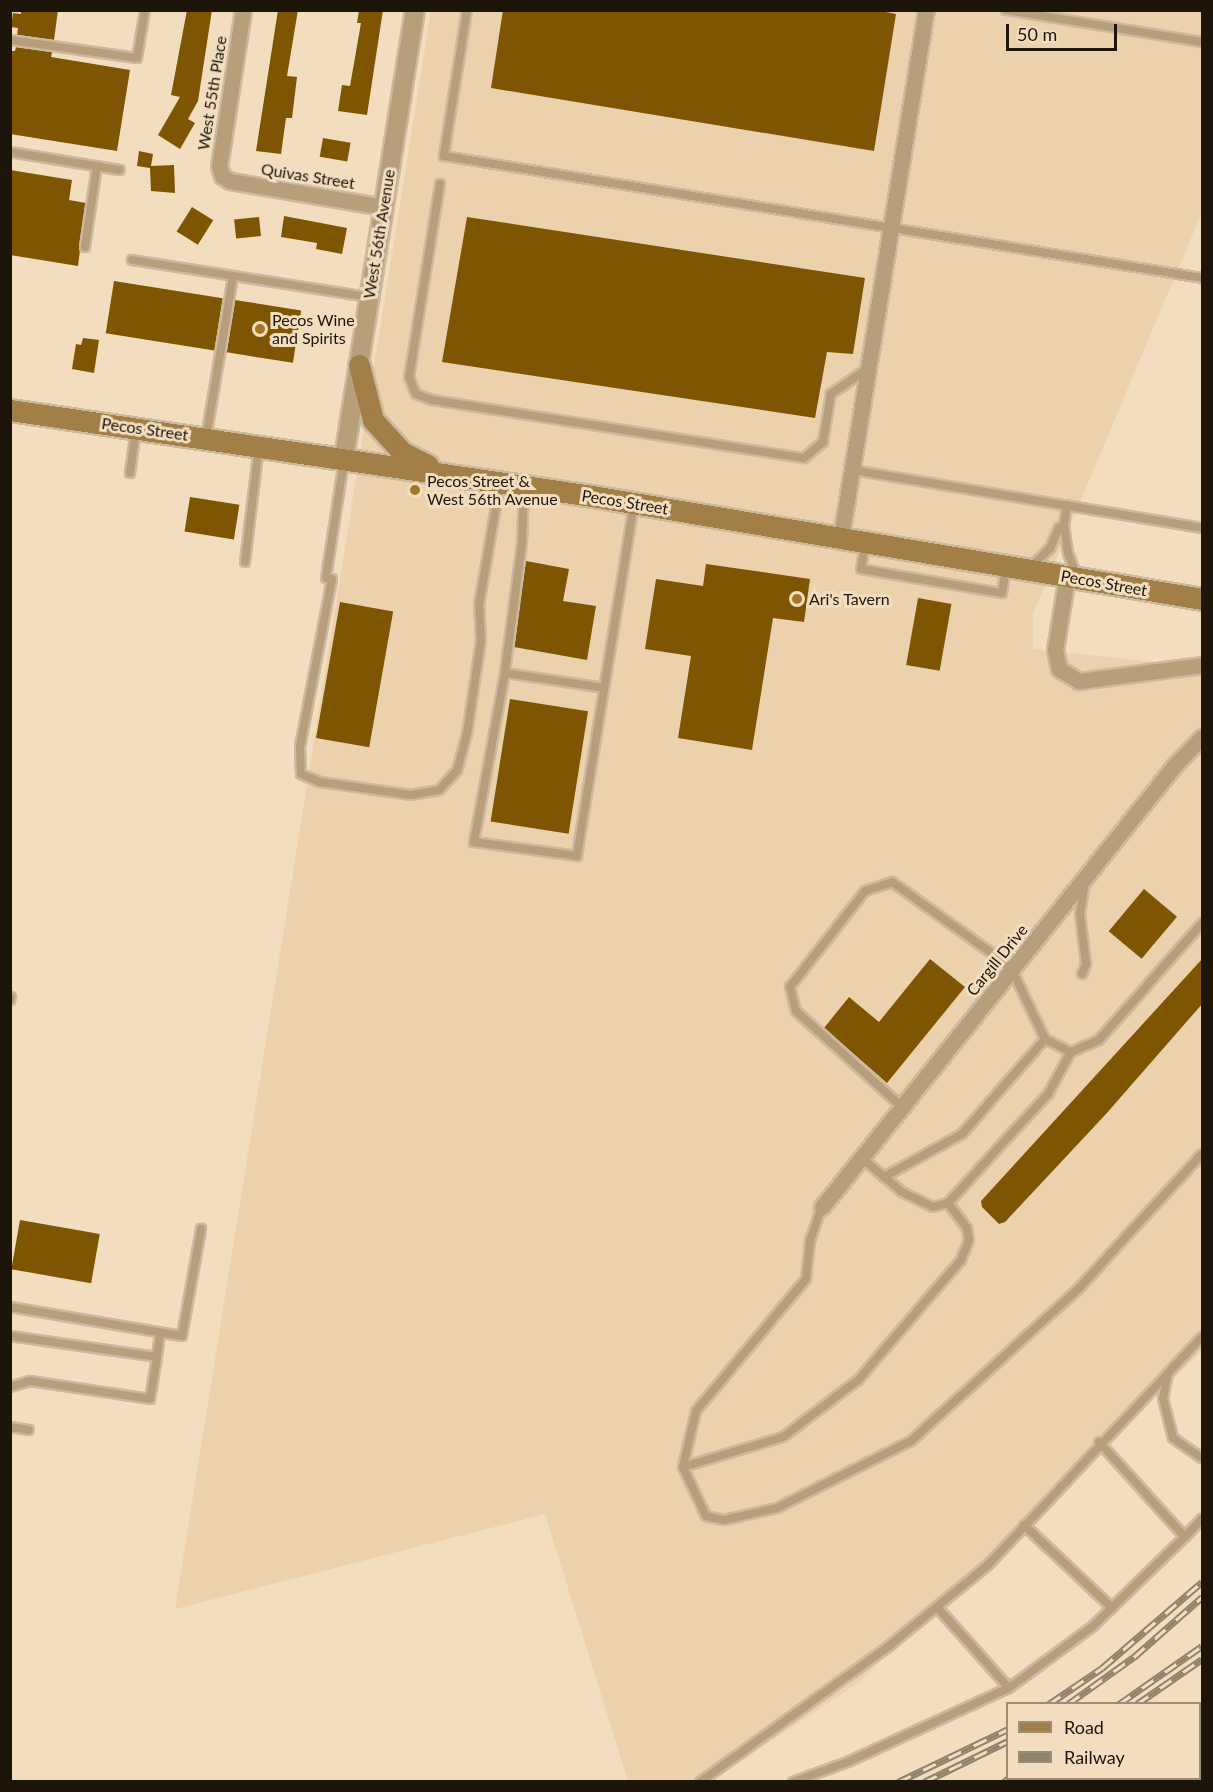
<!DOCTYPE html>
<html>
<head>
<meta charset="utf-8">
<style>
  body { margin:0 }
  #map { position:relative; width:1213px; height:1792px; overflow:hidden; background:#f2ddbe; font-family:Lato,sans-serif }
  div>[style] { position:absolute }
  .built>* { inset:0; background:#ebd2ad }
  .building>* { inset:0; background:#7e5603; transform-origin:0 0 }
  .roads { filter:drop-shadow(2px 0 #ccb99e) drop-shadow(-2px 0 #ccb99e) drop-shadow(0 2px #ccb99e) drop-shadow(0 -2px #ccb99e) }
  .service>* { height:8px; margin:-4px; padding:0 4px; transform-origin:4px; border-radius:4px; background:#b79f7c }
  .minor>* { height:15px; margin:-7.5px; padding:0 7.5px; transform-origin:7.5px; border-radius:7.5px; background:#b79f7c }
  .tertiary>* { height:18px; margin:-9px; padding:0 9px; transform-origin:9px; border-radius:9px; background:#b79f7c }
  .secondary>* { height:21px; margin:-10.5px; padding:0 10.5px; transform-origin:10.5px; border-radius:10.5px; background:#a37f48 }
  .rail>* { height:7px; margin-top:-3.5px; transform-origin:0; background:repeating-linear-gradient(90deg,#f2ddbe 0 14px,#91826c 0 28px); box-sizing:border-box; border-block:2px solid #91826c }
  .dots>* { width:16px; height:16px; translate:-50% -50%; box-sizing:border-box; border:3px solid #f2ddbe; border-radius:50% }
  span { translate:-50% -50%; white-space:nowrap; text-align:center; line-height:1.15; -webkit-text-stroke:6px #f2ddbe; paint-order:stroke }
  .street-label { font-size:16px; color:#1d150a }
  .poi-label { font-size:16px; color:#1d150a }
  .left { translate:0 -50%; text-align:left }
  .frame { position:absolute; inset:0; border:12px solid #1d150a; pointer-events:none }
  .legend { position:absolute; left:1006px; top:1702px; width:195px; height:78px; box-sizing:border-box; background:#f2ddbe; border:2px solid #9d8d76; margin:0; padding:8px 10px; list-style:none; font-size:18px; color:#1d150a }
  .legend li { display:flex; align-items:center; gap:12px; height:30px }
  .legend b { width:30px; border:2px solid #9d8d76 }
  .scale { position:absolute; left:1006px; top:24px; width:111px; height:27px; box-sizing:border-box; border:3px solid #1d150a; border-top:0; padding-left:8px; font-size:18px; line-height:21px; white-space:nowrap; color:#1d150a; -webkit-text-stroke:4px #f2ddbe; paint-order:stroke }
</style>
</head>
<body>
<div id="map">
  <div class="built">
    <i style="clip-path:polygon(431px 11px,1202px 11px,1202px 212px,1033px 614px,1033px 649px,1202px 667px,1202px 1351px,858px 1683px,711px 1781px,628px 1781px,545px 1514px,175px 1609px)"></i>
  </div>
  <div class="building">
    <i style="clip-path:polygon(21px 10px,58px 10px,54px 40px,17px 35px,18px 28px,11px 27px,13px 13px,21px 14px)"></i>
    <i style="clip-path:polygon(187px 10px,212px 10px,198px 101px,188px 119px,195px 123px,180px 149px,158px 135px,180px 97px,171px 95px)"></i>
    <i style="clip-path:polygon(278px 10px,298px 10px,287px 76px,297px 77px,292px 118px,286px 118px,281px 154px,256px 151px)"></i>
    <i style="clip-path:polygon(359px 10px,383px 10px,367px 115px,338px 111px,342px 85px,350px 86px,361px 23px,357px 23px)"></i>
    <i style="clip-path:polygon(503px 10px,876px 10px,896px 14px,874px 151px,491px 88px)"></i>
    <i style="clip-path:polygon(16px 47px,52px 52px,51px 57px,130px 70px,117px 151px,10px 134px,10px 51px,15px 51px)"></i>
    <i style="left:323px;top:138px;width:28px;height:19px;rotate:10deg"></i>
    <i style="clip-path:polygon(139px 151px,153px 154px,151px 166px,174px 165px,175px 193px,151px 191px,150px 168px,137px 166px)"></i>
    <i style="clip-path:polygon(10px 170px,72px 180px,69px 200px,86px 203px,78px 266px,10px 255px)"></i>
    <i style="left:192px;top:207px;width:25px;height:29px;rotate:32deg"></i>
    <i style="clip-path:polygon(284px 216px,347px 228px,342px 254px,316px 249px,317px 243px,281px 237px)"></i>
    <i style="left:259px;top:217px;width:19px;height:25px;rotate:84deg"></i>
    <i style="clip-path:polygon(467px 217px,865px 278px,853px 354px,827px 352px,815px 418px,442px 362px)"></i>
    <i style="left:114px;top:281px;width:110px;height:53px;rotate:9deg"></i>
    <i style="left:235px;top:300px;width:67px;height:53px;rotate:9deg"></i>
    <i style="clip-path:polygon(83px 338px,99px 340px,94px 373px,72px 369px,76px 344px,81px 345px)"></i>
    <i style="left:190px;top:497px;width:50px;height:35px;rotate:9deg"></i>
    <i style="clip-path:polygon(526px 561px,569px 569px,563px 601px,596px 606px,587px 660px,514px 647px)"></i>
    <i style="clip-path:polygon(706px 564px,810px 579px,804px 622px,773px 618px,752px 750px,678px 738px,691px 656px,645px 649px,656px 579px,703px 586px)"></i>
    <i style="left:918px;top:598px;width:34px;height:68px;rotate:10deg"></i>
    <i style="left:340px;top:602px;width:54px;height:138px;rotate:10deg"></i>
    <i style="left:510px;top:699px;width:79px;height:124px;rotate:9deg"></i>
    <i style="left:1144px;top:889px;width:43px;height:55px;rotate:40deg"></i>
    <i style="clip-path:polygon(1203px 958px,1203px 1003px,1106px 1114px,1005px 1222px,999px 1224px,982px 1207px,981px 1201px)"></i>
    <i style="clip-path:polygon(930px 959px,965px 987px,887px 1083px,824px 1028px,849px 997px,879px 1022px)"></i>
    <i style="left:20px;top:1220px;width:81px;height:50px;rotate:10deg"></i>
  </div>
  <div class="roads">
    <div class="service">
      <i style="left:467px;top:10px;width:148px;rotate:99deg"></i>
      <i style="left:444px;top:156px;width:768px;rotate:9.14deg"></i>
      <i style="left:1006px;top:10px;width:199px;rotate:9.3deg"></i>
      <i style="left:10px;top:40px;width:128px;rotate:8.1deg"></i>
      <i style="left:137px;top:58px;width:49px;rotate:-80.5deg"></i>
      <i style="left:10px;top:152px;width:111px;rotate:9.3deg"></i>
      <i style="left:440px;top:184px;width:195px;rotate:99.1deg"></i>
      <i style="left:409px;top:377px;width:18px;rotate:68deg"></i>
      <i style="left:416px;top:394px;width:17px;rotate:21deg"></i>
      <i style="left:432px;top:400px;width:376px;rotate:8.9deg"></i>
      <i style="left:804px;top:458px;width:25px;rotate:-40deg"></i>
      <i style="left:823px;top:442px;width:49px;rotate:-80.5deg"></i>
      <i style="left:831px;top:394px;width:44px;rotate:-34.8deg"></i>
      <i style="left:85px;top:247px;width:82px;rotate:-81.6deg"></i>
      <i style="left:132px;top:260px;width:239px;rotate:8.9deg"></i>
      <i style="left:206px;top:438px;width:163px;rotate:-80.5deg"></i>
      <i style="left:852px;top:470px;width:355px;rotate:9.4deg"></i>
      <i style="left:130px;top:473px;width:43px;rotate:-82.1deg"></i>
      <i style="left:524px;top:488px;width:55px;rotate:92.1deg"></i>
      <i style="left:522px;top:543px;width:131px;rotate:97.5deg"></i>
      <i style="left:505px;top:673px;width:100px;rotate:8.6deg"></i>
      <i style="left:1067px;top:505px;width:20px;rotate:99deg"></i>
      <i style="left:1064px;top:525px;width:28px;rotate:82deg"></i>
      <i style="left:1068px;top:553px;width:25px;rotate:69deg"></i>
      <i style="left:865px;top:544px;width:25px;rotate:99deg"></i>
      <i style="left:861px;top:569px;width:143px;rotate:9.7deg"></i>
      <i style="left:1002px;top:593px;width:24px;rotate:-81deg"></i>
      <i style="left:245px;top:562px;width:116px;rotate:-83.1deg"></i>
      <i style="left:1031px;top:567px;width:27px;rotate:-45deg"></i>
      <i style="left:1050px;top:548px;width:22px;rotate:-66deg"></i>
      <i style="left:1059px;top:528px;width:6px;rotate:-31deg"></i>
      <i style="left:326px;top:578px;width:118px;rotate:-81.3deg"></i>
      <i style="left:332px;top:579px;width:170px;rotate:100.8deg"></i>
      <i style="left:300px;top:746px;width:28px;rotate:88deg"></i>
      <i style="left:301px;top:774px;width:21px;rotate:23deg"></i>
      <i style="left:320px;top:782px;width:92px;rotate:8.1deg"></i>
      <i style="left:411px;top:795px;width:28px;rotate:-10deg"></i>
      <i style="left:439px;top:790px;width:26px;rotate:-47deg"></i>
      <i style="left:457px;top:771px;width:38px;rotate:-75deg"></i>
      <i style="left:467px;top:734px;width:95px;rotate:-81.5deg"></i>
      <i style="left:481px;top:640px;width:35px;rotate:-93deg"></i>
      <i style="left:479px;top:605px;width:123px;rotate:-80.2deg"></i>
      <i style="left:505px;top:673px;width:172px;rotate:100.4deg"></i>
      <i style="left:474px;top:842px;width:104px;rotate:7.7deg"></i>
      <i style="left:577px;top:856px;width:357px;rotate:-80.8deg"></i>
      <i style="left:1082px;top:974px;width:11px;rotate:-68deg"></i>
      <i style="left:1086px;top:964px;width:50px;rotate:-96.8deg"></i>
      <i style="left:1080px;top:914px;width:31px;rotate:-81deg"></i>
      <i style="left:10px;top:1000px;width:3px;rotate:-72deg"></i>
      <i style="left:902px;top:1107px;width:143px;rotate:-137.8deg"></i>
      <i style="left:796px;top:1011px;width:25px;rotate:-104deg"></i>
      <i style="left:790px;top:987px;width:122px;rotate:-52deg"></i>
      <i style="left:865px;top:891px;width:28px;rotate:-18deg"></i>
      <i style="left:892px;top:882px;width:129px;rotate:35.5deg"></i>
      <i style="left:997px;top:957px;width:20px;rotate:41deg"></i>
      <i style="left:1012px;top:970px;width:76px;rotate:64.4deg"></i>
      <i style="left:1045px;top:1039px;width:29px;rotate:27deg"></i>
      <i style="left:1071px;top:1052px;width:30px;rotate:-23deg"></i>
      <i style="left:1099px;top:1040px;width:156px;rotate:-48.6deg"></i>
      <i style="left:862px;top:1158px;width:52px;rotate:40.4deg"></i>
      <i style="left:902px;top:1192px;width:34px;rotate:26deg"></i>
      <i style="left:933px;top:1207px;width:16px;rotate:-15deg"></i>
      <i style="left:948px;top:1203px;width:148px;rotate:-47.5deg"></i>
      <i style="left:1048px;top:1094px;width:48px;rotate:-61.3deg"></i>
      <i style="left:884px;top:1177px;width:89px;rotate:-28.9deg"></i>
      <i style="left:962px;top:1134px;width:126px;rotate:-48.9deg"></i>
      <i style="left:948px;top:1203px;width:31px;rotate:53deg"></i>
      <i style="left:967px;top:1228px;width:12px;rotate:81deg"></i>
      <i style="left:969px;top:1240px;width:22px;rotate:112deg"></i>
      <i style="left:961px;top:1260px;width:158px;rotate:130.6deg"></i>
      <i style="left:858px;top:1380px;width:94px;rotate:142.8deg"></i>
      <i style="left:783px;top:1437px;width:104px;rotate:163.3deg"></i>
      <i style="left:683px;top:1467px;width:54px;rotate:64.9deg"></i>
      <i style="left:706px;top:1516px;width:18px;rotate:13deg"></i>
      <i style="left:724px;top:1520px;width:54px;rotate:-12.8deg"></i>
      <i style="left:777px;top:1508px;width:150px;rotate:-26.6deg"></i>
      <i style="left:911px;top:1441px;width:229px;rotate:-42.3deg"></i>
      <i style="left:1080px;top:1287px;width:180px;rotate:-47.5deg"></i>
      <i style="left:10px;top:1307px;width:174px;rotate:9.6deg"></i>
      <i style="left:182px;top:1336px;width:109px;rotate:-79.9deg"></i>
      <i style="left:10px;top:1336px;width:148px;rotate:8.1deg"></i>
      <i style="left:157px;top:1357px;width:24px;rotate:-83deg"></i>
      <i style="left:1202px;top:1337px;width:50px;rotate:133.4deg"></i>
      <i style="left:1168px;top:1373px;width:25px;rotate:101deg"></i>
      <i style="left:1163px;top:1398px;width:41px;rotate:76deg"></i>
      <i style="left:1173px;top:1438px;width:35px;rotate:35deg"></i>
      <i style="left:10px;top:1387px;width:21px;rotate:-17deg"></i>
      <i style="left:30px;top:1381px;width:121px;rotate:8.5deg"></i>
      <i style="left:150px;top:1399px;width:43px;rotate:-80.5deg"></i>
      <i style="left:10px;top:1427px;width:19px;rotate:9deg"></i>
      <i style="left:683px;top:1467px;width:57px;rotate:-76.9deg"></i>
      <i style="left:696px;top:1411px;width:172px;rotate:-50.2deg"></i>
      <i style="left:806px;top:1279px;width:38px;rotate:-84deg"></i>
      <i style="left:810px;top:1241px;width:36px;rotate:-71deg"></i>
      <i style="left:1024px;top:1525px;width:121px;rotate:43.3deg"></i>
      <i style="left:1185px;top:1537px;width:25px;rotate:-47deg"></i>
      <i style="left:937px;top:1607px;width:108px;rotate:48.4deg"></i>
      <i style="left:1200px;top:1733px;width:2px;rotate:-27deg"></i>
      <i style="left:700px;top:1782px;width:233px;rotate:-35.7deg"></i>
      <i style="left:889px;top:1646px;width:128px;rotate:-39.3deg"></i>
      <i style="left:988px;top:1565px;width:263px;rotate:-46.8deg"></i>
      <i style="left:793px;top:1782px;width:61px;rotate:-20.2deg"></i>
      <i style="left:850px;top:1761px;width:175px;rotate:-24.7deg"></i>
      <i style="left:1009px;top:1688px;width:104px;rotate:-36.4deg"></i>
      <i style="left:1093px;top:1626px;width:128px;rotate:-44.1deg"></i>
      <i style="left:1185px;top:1537px;width:128px;rotate:-132.2deg"></i>
      <i style="left:1112px;top:1782px;width:6px;rotate:-39deg"></i>
    </div>
    <div class="minor">
      <i style="left:243px;top:10px;width:158px;rotate:98.7deg"></i>
      <i style="left:219px;top:166px;width:10px;rotate:73deg"></i>
      <i style="left:222px;top:176px;width:9px;rotate:32deg"></i>
      <i style="left:230px;top:181px;width:156px;rotate:9.6deg"></i>
      <i style="left:841px;top:537px;width:534px;rotate:-80.84deg"></i>
      <i style="left:1067px;top:576px;width:75px;rotate:99.2deg"></i>
      <i style="left:1055px;top:650px;width:19px;rotate:78deg"></i>
      <i style="left:1059px;top:669px;width:23px;rotate:31deg"></i>
      <i style="left:1079px;top:681px;width:124px;rotate:-7.4deg"></i>
      <i style="left:822px;top:1207px;width:564px;rotate:-51.4deg"></i>
      <i style="left:1174px;top:766px;width:40px;rotate:-46deg"></i>
    </div>
    <div class="tertiary">
      <i style="left:344px;top:458px;width:454px;rotate:-81deg"></i>
    </div>
    <div class="secondary">
      <i style="left:359px;top:365px;width:57px;rotate:75.7deg"></i>
      <i style="left:373px;top:420px;width:43px;rotate:47.8deg"></i>
      <i style="left:402px;top:452px;width:29px;rotate:27deg"></i>
      <i style="left:10px;top:410px;width:588px;rotate:8.41deg"></i>
      <i style="left:592px;top:496px;width:619px;rotate:9.58deg"></i>
    </div>
  </div>
  <div class="rail">
    <i style="left:1049px;top:1704px;width:64px;rotate:-34.2deg"></i>
    <i style="left:1102px;top:1668px;width:132px;rotate:-40.7deg"></i>
    <i style="left:1068px;top:1704px;width:81px;rotate:-35.5deg"></i>
    <i style="left:1134px;top:1657px;width:91px;rotate:-41.4deg"></i>
    <i style="left:1119px;top:1704px;width:101px;rotate:-34.9deg"></i>
    <i style="left:1137px;top:1704px;width:79px;rotate:-34.7deg"></i>
    <i style="left:1200px;top:1720px;width:3px;rotate:-45deg"></i>
    <i style="left:898px;top:1782px;width:122px;rotate:-25.7deg"></i>
    <i style="left:924px;top:1782px;width:93px;rotate:-26deg"></i>
    <i style="left:1004px;top:1782px;width:6px;rotate:-39deg"></i>
    <i style="left:1021px;top:1782px;width:6px;rotate:-39deg"></i>
    <i style="left:1086px;top:1782px;width:7px;rotate:-34deg"></i>
  </div>
  <div class="dots">
    <i style="left:260px;top:329px;background:#a37728"></i>
    <i style="left:415px;top:490px;background:#a37728"></i>
    <i style="left:797px;top:599px;background:#a37728"></i>
  </div>
  <div class="street-label">
    <span style="left:212px;top:93px;rotate:-81deg">West 55th Place</span>
    <span style="left:308px;top:176px;rotate:9deg">Quivas Street</span>
    <span style="left:379px;top:234px;rotate:-81deg">West 56th Avenue</span>
    <span style="left:145px;top:429px;rotate:8deg">Pecos Street</span>
    <span style="left:625px;top:502px;rotate:9deg">Pecos Street</span>
    <span style="left:1104px;top:583px;rotate:10deg">Pecos Street</span>
    <span style="left:997px;top:960px;rotate:-51deg">Cargill Drive</span>
  </div>
  <div class="poi-label">
    <span class="left" style="left:272px;top:329px">Pecos Wine<br>and Spirits</span>
    <span class="left" style="left:427px;top:490px">Pecos Street &amp;<br>West 56th Avenue</span>
    <span class="left" style="left:809px;top:599px">Ari's Tavern</span>
  </div>
  <div class="frame"></div>
  <ul class="legend">
  <li><b style="height:8px;background:#a37f48"></b>Road</li>
  <li><b style="height:8px;background:#91826c"></b>Railway</li>
  </ul>
  <div class="scale">50 m</div>
</div>
</body>
</html>
